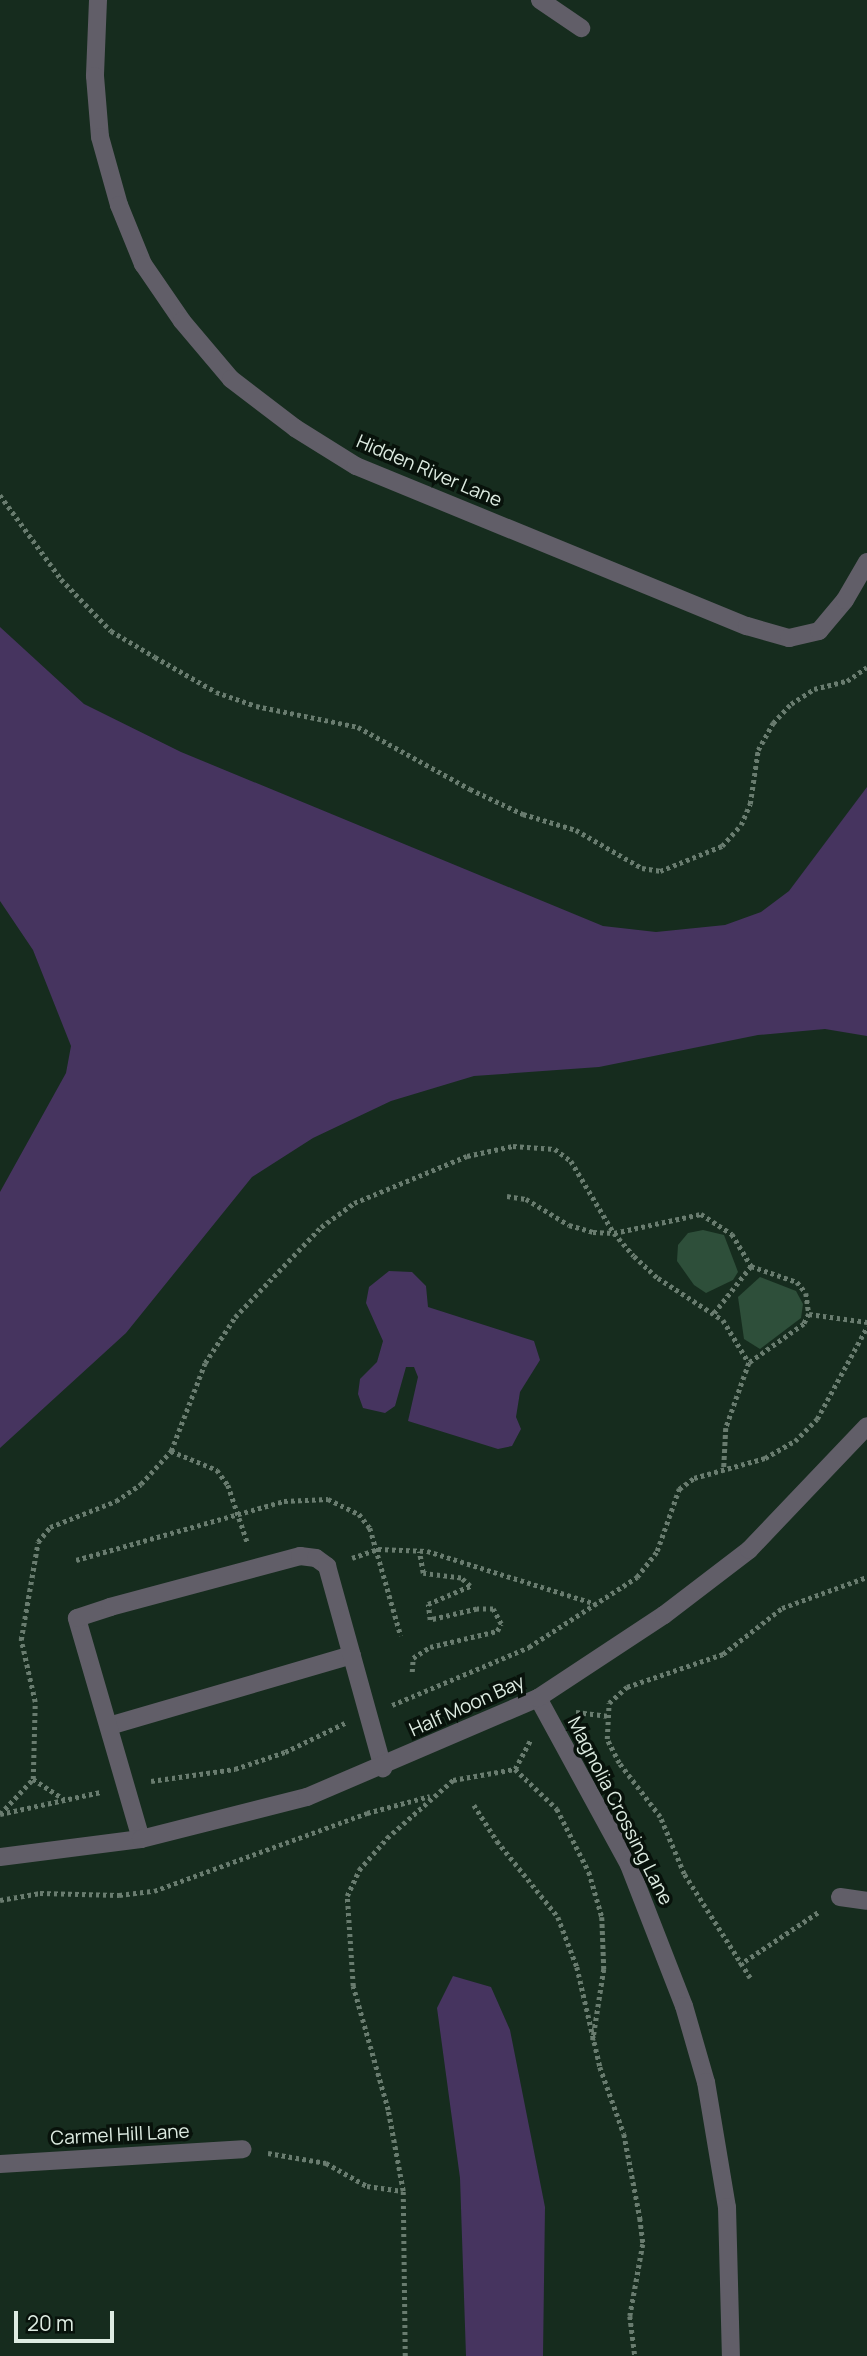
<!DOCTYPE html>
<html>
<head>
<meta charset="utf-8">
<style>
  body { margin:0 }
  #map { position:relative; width:867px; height:2356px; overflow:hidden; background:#162c1e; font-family:Manrope,sans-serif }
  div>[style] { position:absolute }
  .green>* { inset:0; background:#2e4f3a }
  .water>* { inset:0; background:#46345f }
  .path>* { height:4.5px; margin-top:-2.25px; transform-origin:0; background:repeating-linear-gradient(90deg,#697c6f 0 3.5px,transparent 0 7px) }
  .minor>* { height:18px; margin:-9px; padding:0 9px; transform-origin:9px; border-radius:9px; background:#615e68 }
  span { translate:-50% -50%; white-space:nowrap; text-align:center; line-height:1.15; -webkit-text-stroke:7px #08120b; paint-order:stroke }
  .street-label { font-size:19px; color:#deece2 }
  .scale { position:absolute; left:14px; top:2311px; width:100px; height:32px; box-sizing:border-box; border:4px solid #deece2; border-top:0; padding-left:9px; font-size:21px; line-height:24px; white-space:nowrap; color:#deece2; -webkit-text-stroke:5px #08120b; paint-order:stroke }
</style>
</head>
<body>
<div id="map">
  <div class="green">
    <i style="clip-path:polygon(703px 1230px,724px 1235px,738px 1272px,733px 1280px,706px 1293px,694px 1285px,677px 1261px,678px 1245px,688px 1233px)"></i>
    <i style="clip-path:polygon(760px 1277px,796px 1291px,803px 1304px,801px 1318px,760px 1349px,744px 1339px,738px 1297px)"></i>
  </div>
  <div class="water">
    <i style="clip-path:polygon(0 627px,84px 704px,181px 752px,603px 926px,656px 932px,725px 925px,761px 912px,789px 891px,867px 787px,867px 1036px,825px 1029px,758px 1035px,599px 1067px,474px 1076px,391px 1101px,313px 1138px,252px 1177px,126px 1333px,0 1448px,0 1192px,66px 1073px,71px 1046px,33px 950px,0 901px)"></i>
    <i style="clip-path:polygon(389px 1271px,412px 1272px,426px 1286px,428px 1307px,534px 1341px,540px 1360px,520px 1392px,516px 1417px,521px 1429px,512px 1446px,498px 1449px,408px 1421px,418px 1377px,414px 1367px,406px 1367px,395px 1406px,385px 1413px,363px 1408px,358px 1394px,360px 1379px,377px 1362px,383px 1341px,366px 1303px,369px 1287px)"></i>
    <i style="clip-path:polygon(453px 1976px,491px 1987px,510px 2030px,545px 2207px,543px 2356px,466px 2356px,460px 2178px,437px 2008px)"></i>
  </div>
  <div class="path">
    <i style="left:0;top:495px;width:104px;rotate:54deg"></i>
    <i style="left:61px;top:579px;width:72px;rotate:46.1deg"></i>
    <i style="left:111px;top:631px;width:51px;rotate:30.6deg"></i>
    <i style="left:155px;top:657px;width:70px;rotate:29.8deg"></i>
    <i style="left:216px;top:692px;width:42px;rotate:19.3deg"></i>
    <i style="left:256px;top:706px;width:104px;rotate:11.6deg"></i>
    <i style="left:358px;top:727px;width:128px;rotate:29deg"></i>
    <i style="left:470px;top:789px;width:59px;rotate:25.3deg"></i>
    <i style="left:523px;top:814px;width:55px;rotate:16.8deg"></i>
    <i style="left:576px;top:830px;width:76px;rotate:29.9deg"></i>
    <i style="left:642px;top:868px;width:18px;rotate:9deg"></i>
    <i style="left:660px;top:871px;width:67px;rotate:-22deg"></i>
    <i style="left:722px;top:846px;width:28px;rotate:-48deg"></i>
    <i style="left:741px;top:825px;width:23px;rotate:-67deg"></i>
    <i style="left:750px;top:804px;width:55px;rotate:-81.6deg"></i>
    <i style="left:758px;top:750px;width:31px;rotate:-61deg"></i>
    <i style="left:773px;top:723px;width:26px;rotate:-47deg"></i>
    <i style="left:791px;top:704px;width:27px;rotate:-33deg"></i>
    <i style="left:814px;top:689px;width:34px;rotate:-14deg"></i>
    <i style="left:847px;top:681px;width:24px;rotate:-35deg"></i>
    <i style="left:507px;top:1196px;width:19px;rotate:9deg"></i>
    <i style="left:526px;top:1199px;width:50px;rotate:31.2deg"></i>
    <i style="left:569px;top:1225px;width:25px;rotate:16deg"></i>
    <i style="left:593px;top:1232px;width:21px;rotate:3deg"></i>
    <i style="left:614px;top:1233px;width:89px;rotate:-12.3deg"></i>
    <i style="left:701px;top:1214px;width:37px;rotate:33deg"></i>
    <i style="left:732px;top:1234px;width:37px;rotate:59deg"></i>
    <i style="left:751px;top:1266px;width:49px;rotate:19.2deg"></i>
    <i style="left:797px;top:1282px;width:14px;rotate:51deg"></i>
    <i style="left:806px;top:1293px;width:21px;rotate:82deg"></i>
    <i style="left:809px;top:1314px;width:11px;rotate:117deg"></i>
    <i style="left:804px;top:1324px;width:67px;rotate:144.7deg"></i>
    <i style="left:749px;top:1363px;width:69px;rotate:109.5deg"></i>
    <i style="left:726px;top:1428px;width:39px;rotate:93deg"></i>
    <i style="left:714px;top:1313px;width:60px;rotate:-51.8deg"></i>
    <i style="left:809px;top:1314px;width:59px;rotate:7.9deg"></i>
    <i style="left:171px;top:1451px;width:50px;rotate:22.4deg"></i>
    <i style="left:217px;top:1470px;width:19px;rotate:54deg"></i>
    <i style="left:228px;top:1485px;width:62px;rotate:71.3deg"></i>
    <i style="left:352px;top:1558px;width:28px;rotate:-19deg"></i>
    <i style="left:378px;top:1549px;width:49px;rotate:2.3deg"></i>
    <i style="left:427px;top:1551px;width:177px;rotate:17.4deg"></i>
    <i style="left:76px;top:1560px;width:216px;rotate:-15.8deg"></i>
    <i style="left:284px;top:1501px;width:44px;rotate:-2.6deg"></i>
    <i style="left:328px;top:1499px;width:34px;rotate:26deg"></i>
    <i style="left:359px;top:1514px;width:18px;rotate:52deg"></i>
    <i style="left:370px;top:1528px;width:112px;rotate:74deg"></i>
    <i style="left:412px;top:1672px;width:14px;rotate:-86deg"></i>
    <i style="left:413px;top:1658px;width:20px;rotate:-33deg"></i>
    <i style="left:430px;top:1647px;width:69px;rotate:-13.4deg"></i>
    <i style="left:497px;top:1631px;width:8px;rotate:-60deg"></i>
    <i style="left:501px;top:1624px;width:17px;rotate:-118deg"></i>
    <i style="left:493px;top:1609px;width:16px;rotate:180deg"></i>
    <i style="left:477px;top:1609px;width:48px;rotate:166.8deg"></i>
    <i style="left:430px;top:1620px;width:16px;rotate:-97deg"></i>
    <i style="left:428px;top:1604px;width:46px;rotate:-23.2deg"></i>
    <i style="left:470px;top:1586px;width:12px;rotate:-138deg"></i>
    <i style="left:461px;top:1578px;width:38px;rotate:-173deg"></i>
    <i style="left:423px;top:1573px;width:22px;rotate:-100deg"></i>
    <i style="left:392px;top:1705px;width:149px;rotate:-22.9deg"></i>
    <i style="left:529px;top:1647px;width:129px;rotate:-32.9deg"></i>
    <i style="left:637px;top:1577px;width:33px;rotate:-52deg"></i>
    <i style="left:657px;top:1551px;width:66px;rotate:-70.5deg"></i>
    <i style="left:679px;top:1489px;width:19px;rotate:-36deg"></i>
    <i style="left:694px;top:1478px;width:74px;rotate:-15.7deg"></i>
    <i style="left:765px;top:1458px;width:34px;rotate:-30deg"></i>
    <i style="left:795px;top:1441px;width:31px;rotate:-45deg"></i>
    <i style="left:817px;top:1419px;width:105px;rotate:-61.5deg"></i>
    <i style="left:576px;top:1712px;width:31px;rotate:7deg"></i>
    <i style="left:515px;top:1769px;width:34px;rotate:-62deg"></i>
    <i style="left:33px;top:1779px;width:37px;rotate:33deg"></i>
    <i style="left:151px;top:1781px;width:85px;rotate:-8.1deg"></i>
    <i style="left:235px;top:1769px;width:53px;rotate:-18.8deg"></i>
    <i style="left:285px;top:1752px;width:67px;rotate:-25.8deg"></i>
    <i style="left:474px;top:1805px;width:43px;rotate:57.4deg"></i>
    <i style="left:497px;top:1841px;width:97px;rotate:51.2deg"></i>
    <i style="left:558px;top:1917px;width:53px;rotate:69.2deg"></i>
    <i style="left:577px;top:1967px;width:103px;rotate:77deg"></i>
    <i style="left:600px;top:2067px;width:71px;rotate:70.3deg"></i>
    <i style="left:624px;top:2134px;width:86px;rotate:79.2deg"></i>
    <i style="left:640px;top:2218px;width:26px;rotate:83deg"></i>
    <i style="left:643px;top:2244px;width:73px;rotate:100.2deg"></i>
    <i style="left:630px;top:2316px;width:40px;rotate:82.9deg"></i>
    <i style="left:0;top:1814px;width:48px;rotate:-46.7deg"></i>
    <i style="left:33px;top:1779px;width:77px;rotate:-88.5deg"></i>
    <i style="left:35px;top:1702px;width:64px;rotate:-102.7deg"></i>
    <i style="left:21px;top:1640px;width:99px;rotate:-80.2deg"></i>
    <i style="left:38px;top:1542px;width:19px;rotate:-51deg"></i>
    <i style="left:50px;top:1527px;width:71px;rotate:-21.5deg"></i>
    <i style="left:116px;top:1501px;width:30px;rotate:-34deg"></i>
    <i style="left:141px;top:1484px;width:45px;rotate:-47.7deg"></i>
    <i style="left:171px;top:1451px;width:94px;rotate:-68.9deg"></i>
    <i style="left:205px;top:1363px;width:55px;rotate:-56.9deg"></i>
    <i style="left:235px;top:1317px;width:124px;rotate:-46.3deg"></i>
    <i style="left:321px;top:1227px;width:41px;rotate:-36deg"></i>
    <i style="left:354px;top:1203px;width:122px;rotate:-22.6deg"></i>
    <i style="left:467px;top:1156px;width:47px;rotate:-12.3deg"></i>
    <i style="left:513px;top:1146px;width:42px;rotate:4.1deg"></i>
    <i style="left:555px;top:1149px;width:20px;rotate:37deg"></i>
    <i style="left:571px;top:1161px;width:84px;rotate:59.2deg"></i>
    <i style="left:614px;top:1233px;width:30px;rotate:49deg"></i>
    <i style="left:634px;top:1256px;width:33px;rotate:43deg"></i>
    <i style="left:658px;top:1278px;width:77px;rotate:32.9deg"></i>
    <i style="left:723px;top:1320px;width:50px;rotate:58.8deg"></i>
    <i style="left:0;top:1814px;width:103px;rotate:-12.3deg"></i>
    <i style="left:0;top:1900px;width:41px;rotate:-9.9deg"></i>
    <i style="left:40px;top:1893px;width:79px;rotate:1.5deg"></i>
    <i style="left:119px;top:1895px;width:35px;rotate:-7deg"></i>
    <i style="left:154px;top:1891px;width:227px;rotate:-20.1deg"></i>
    <i style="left:367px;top:1813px;width:65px;rotate:-15.1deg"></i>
    <i style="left:739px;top:1965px;width:97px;rotate:-33.7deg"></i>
    <i style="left:750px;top:1978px;width:123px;rotate:-122.4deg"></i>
    <i style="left:684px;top:1874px;width:62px;rotate:-112.8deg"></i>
    <i style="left:660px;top:1817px;width:68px;rotate:-127.2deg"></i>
    <i style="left:619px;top:1763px;width:27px;rotate:-117deg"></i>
    <i style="left:607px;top:1739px;width:36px;rotate:-87deg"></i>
    <i style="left:609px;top:1703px;width:24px;rotate:-42deg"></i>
    <i style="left:627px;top:1687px;width:102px;rotate:-19deg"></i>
    <i style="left:723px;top:1654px;width:75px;rotate:-37.9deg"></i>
    <i style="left:782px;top:1608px;width:90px;rotate:-20deg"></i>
    <i style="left:268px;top:2153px;width:59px;rotate:9.8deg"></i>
    <i style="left:326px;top:2163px;width:47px;rotate:29.3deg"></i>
    <i style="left:367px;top:2186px;width:36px;rotate:8deg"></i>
    <i style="left:405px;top:2356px;width:165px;rotate:-90.7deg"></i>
    <i style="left:403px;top:2191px;width:82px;rotate:-100.5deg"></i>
    <i style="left:388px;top:2110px;width:129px;rotate:-105.8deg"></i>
    <i style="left:353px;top:1986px;width:90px;rotate:-93.8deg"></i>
    <i style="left:347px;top:1896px;width:29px;rotate:-65deg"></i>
    <i style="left:359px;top:1870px;width:43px;rotate:-48.8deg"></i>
    <i style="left:387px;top:1838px;width:88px;rotate:-41.3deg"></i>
    <i style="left:453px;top:1780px;width:63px;rotate:-10.1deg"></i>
    <i style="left:515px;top:1769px;width:58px;rotate:43.6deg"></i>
    <i style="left:557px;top:1809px;width:71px;rotate:63.1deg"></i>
    <i style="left:589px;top:1872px;width:47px;rotate:73.9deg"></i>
    <i style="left:602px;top:1917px;width:52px;rotate:87.8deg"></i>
    <i style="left:604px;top:1969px;width:72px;rotate:98.8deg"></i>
  </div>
  <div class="minor">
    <i style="left:98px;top:0;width:76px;rotate:92.3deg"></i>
    <i style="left:95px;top:76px;width:61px;rotate:85.3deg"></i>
    <i style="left:100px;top:137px;width:71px;rotate:74.4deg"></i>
    <i style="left:119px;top:205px;width:64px;rotate:67.9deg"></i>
    <i style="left:143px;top:264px;width:69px;rotate:55.6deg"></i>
    <i style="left:182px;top:321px;width:76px;rotate:49.8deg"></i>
    <i style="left:231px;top:379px;width:81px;rotate:37.4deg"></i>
    <i style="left:295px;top:428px;width:72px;rotate:31.9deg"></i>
    <i style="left:356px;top:466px;width:422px;rotate:22.3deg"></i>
    <i style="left:747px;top:626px;width:44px;rotate:15.9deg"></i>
    <i style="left:789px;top:638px;width:31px;rotate:-13deg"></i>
    <i style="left:819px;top:631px;width:40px;rotate:-50deg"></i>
    <i style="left:845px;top:600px;width:44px;rotate:-59.9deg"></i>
    <i style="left:540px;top:0;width:50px;rotate:34.3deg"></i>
    <i style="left:538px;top:1698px;width:190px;rotate:61.4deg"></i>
    <i style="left:629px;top:1865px;width:151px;rotate:68.7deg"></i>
    <i style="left:684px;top:2006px;width:79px;rotate:73.9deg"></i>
    <i style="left:706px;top:2082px;width:127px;rotate:80.5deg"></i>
    <i style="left:727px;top:2207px;width:149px;rotate:88.5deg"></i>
    <i style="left:109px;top:1726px;width:253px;rotate:-16.3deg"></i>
    <i style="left:141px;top:1839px;width:230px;rotate:-106.2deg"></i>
    <i style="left:77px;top:1618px;width:35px;rotate:-18deg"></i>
    <i style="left:110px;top:1607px;width:197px;rotate:-15deg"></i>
    <i style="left:300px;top:1556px;width:16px;rotate:7deg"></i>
    <i style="left:316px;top:1558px;width:14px;rotate:36deg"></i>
    <i style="left:327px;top:1566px;width:210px;rotate:74.5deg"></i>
    <i style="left:0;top:1857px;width:142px;rotate:-7.3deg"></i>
    <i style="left:141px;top:1839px;width:171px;rotate:-14.2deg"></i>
    <i style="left:307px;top:1797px;width:251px;rotate:-23.2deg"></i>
    <i style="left:538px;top:1698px;width:151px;rotate:-33.4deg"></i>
    <i style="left:664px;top:1615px;width:107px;rotate:-37.4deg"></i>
    <i style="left:749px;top:1550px;width:171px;rotate:-46.4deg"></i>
    <i style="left:840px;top:1897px;width:27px;rotate:8deg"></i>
    <i style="left:0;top:2164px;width:243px;rotate:-3.5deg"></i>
  </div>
  <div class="street-label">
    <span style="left:429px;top:471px;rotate:23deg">Hidden River Lane</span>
    <span style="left:467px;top:1706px;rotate:-24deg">Half Moon Bay</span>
    <span style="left:620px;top:1811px;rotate:63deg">Magnolia Crossing Lane</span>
    <span style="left:120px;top:2135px;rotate:-3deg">Carmel Hill Lane</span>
  </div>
  <div class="scale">20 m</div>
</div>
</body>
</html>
